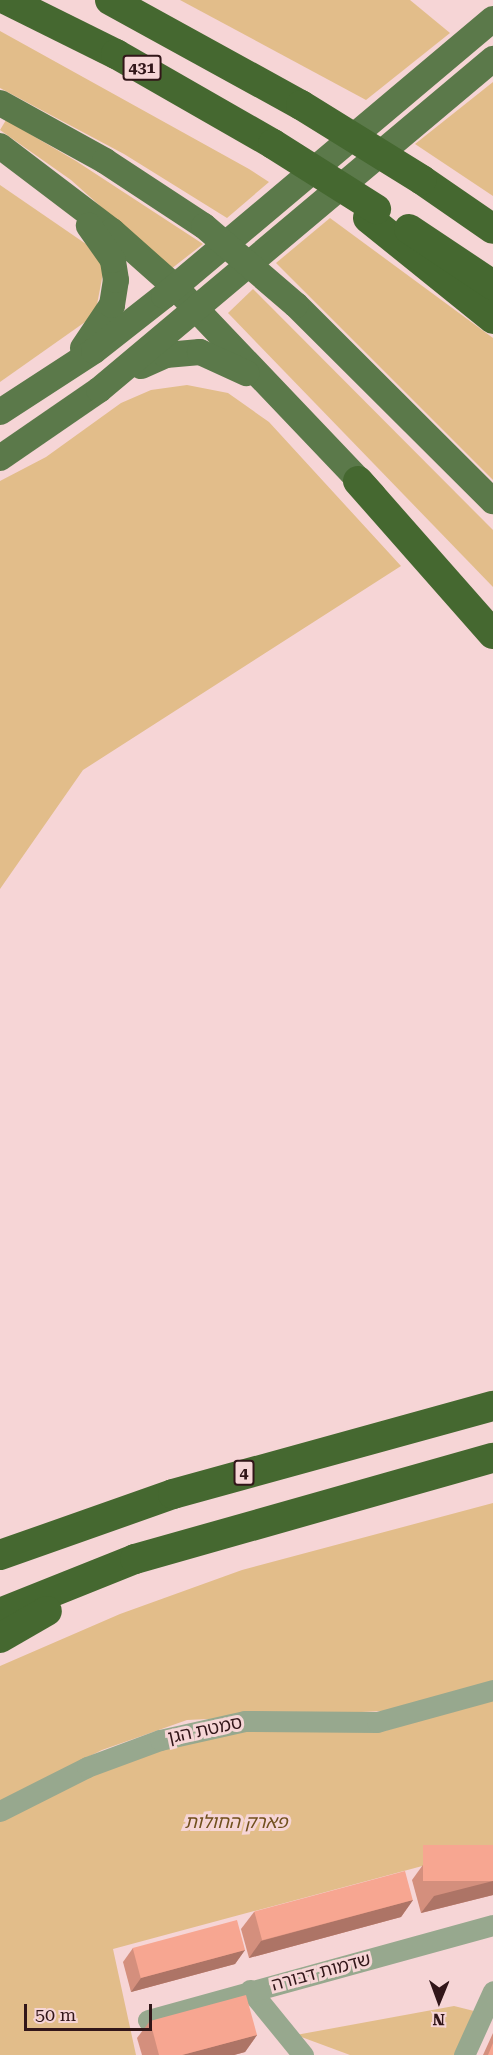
<!DOCTYPE html>
<html>
<head>
<meta charset="utf-8">
<style>
  body { margin:0 }
  #map { position:relative; width:493px; height:2055px; overflow:hidden; background:#f6d5d6; font-family:"Roboto Serif","Noto Sans Hebrew",serif }
  div>[style] { position:absolute }
  .green>* { inset:0; background:#e2bd8a }
  .minor>* { height:21px; margin:-10.5px; padding:0 10.5px; transform-origin:10.5px; border-radius:10.5px; background:#97a88e }
  .major>* { height:26px; margin:-13px; padding:0 13px; transform-origin:13px; border-radius:13px; background:#5b794a }
  .highway>* { height:30px; margin:-15px; padding:0 15px; transform-origin:15px; border-radius:15px; background:#456830 }
  .major-bridge>* { height:26px; margin:-13px; padding:0 13px; transform-origin:13px; border-radius:13px; background:#5b794a }
  .highway-bridge>* { height:30px; margin:-15px; padding:0 15px; transform-origin:15px; border-radius:15px; background:#456830 }
  .wall>* { inset:0; background:#d48f7d }
  .shaded-wall>* { inset:0; background:#ad7466 }
  .building>* { inset:0; background:#f7a691; transform-origin:0 0 }
  span { translate:-50% -50%; white-space:nowrap; text-align:center; line-height:1.15; -webkit-text-stroke:6px #f6d5d6; paint-order:stroke }
  .shield-label span { padding:2px 4px; background:#f6d5d6; border:2px solid; border-radius:4px; -webkit-text-stroke-width:0 }
  .shield-label { font-size:16px; color:#321619; font-weight:700 }
  .street-label { font-size:18px; color:#321619 }
  .park-label { font-size:18px; color:#71501e; font-style:italic }
  .north { position:absolute; left:409px; top:1971px; width:60px; height:60px; -webkit-text-stroke:4px #f6d5d6; paint-order:stroke; rotate:181deg; font-size:16px; font-weight:700; line-height:24px; text-align:center; color:#321619 }
  .north::after { content:''; display:block; margin:auto; width:21px; height:27px; background:#321619; clip-path:polygon(50% 0,100% 100%,50% 72%,0 100%) }
  .scale { position:absolute; left:24px; top:2004px; width:128px; height:27px; box-sizing:border-box; border:3px solid #321619; border-top:0; padding-left:8px; font-size:18px; line-height:21px; white-space:nowrap; color:#321619; -webkit-text-stroke:4px #f6d5d6; paint-order:stroke }
</style>
</head>
<body>
<div id="map">
  <div class="green">
    <i style="clip-path:polygon(180px 0,410px 0,450px 33px,366px 100px)"></i>
    <i style="clip-path:polygon(0 31px,249px 169px,269px 182px,227px 218px,124px 154px,0 88px)"></i>
    <i style="clip-path:polygon(493px 82px,493px 196px,415px 144px)"></i>
    <i style="clip-path:polygon(6px 120px,76px 161px,203px 244px,171px 269px,71px 180px,0 130px)"></i>
    <i style="clip-path:polygon(0 185px,86px 244px,104px 268px,95px 315px,0 382px)"></i>
    <i style="clip-path:polygon(330px 218px,493px 338px,493px 480px,276px 263px)"></i>
    <i style="clip-path:polygon(253px 289px,493px 530px,493px 587px,228px 313px)"></i>
    <i style="clip-path:polygon(187px 385px,228px 393px,269px 422px,401px 566px,83px 770px,0 889px,0 481px,46px 457px,121px 403px,151px 390px)"></i>
    <i style="clip-path:polygon(493px 1503px,493px 1682px,383px 1711px,187px 1720px,102px 1750px,0 1801px,0 1666px,120px 1614px,242px 1570px)"></i>
    <i style="clip-path:polygon(493px 1699px,493px 1847px,113px 1949px,136px 2055px,0 2055px,0 1819px,97px 1769px,237px 1726px,384px 1731px)"></i>
    <i style="clip-path:polygon(454px 2006px,478px 2012px,458px 2055px,350px 2055px,296px 2035px)"></i>
  </div>
  <div class="minor">
    <i style="left:0;top:1811px;width:97px;rotate:-26.8deg"></i>
    <i style="left:87px;top:1767px;width:78px;rotate:-20.3deg"></i>
    <i style="left:160px;top:1740px;width:87px;rotate:-12.6deg"></i>
    <i style="left:245px;top:1721px;width:132px;rotate:0.4deg"></i>
    <i style="left:377px;top:1722px;width:120px;rotate:-15.4deg"></i>
    <i style="left:250px;top:1990px;width:84px;rotate:50.8deg"></i>
    <i style="left:148px;top:2020px;width:358px;rotate:-15.4deg"></i>
    <i style="left:464px;top:2055px;width:70px;rotate:-65.6deg"></i>
  </div>
  <div class="major">
    <i style="left:0;top:103px;width:120px;rotate:28.9deg"></i>
    <i style="left:105px;top:161px;width:118px;rotate:33.3deg"></i>
    <i style="left:0;top:146px;width:141px;rotate:37.2deg"></i>
    <i style="left:112px;top:231px;width:84px;rotate:41.6deg"></i>
    <i style="left:175px;top:287px;width:287px;rotate:46.4deg"></i>
    <i style="left:296px;top:305px;width:278px;rotate:44.9deg"></i>
    <i style="left:83px;top:348px;width:52px;rotate:-56deg"></i>
    <i style="left:112px;top:305px;width:25px;rotate:-81deg"></i>
    <i style="left:116px;top:280px;width:20px;rotate:-99deg"></i>
    <i style="left:113px;top:260px;width:42px;rotate:-125.2deg"></i>
    <i style="left:141px;top:366px;width:27px;rotate:-24deg"></i>
    <i style="left:166px;top:355px;width:34px;rotate:-5deg"></i>
    <i style="left:200px;top:352px;width:51px;rotate:24.5deg"></i>
    <i style="left:0;top:412px;width:112px;rotate:-33deg"></i>
    <i style="left:94px;top:351px;width:89px;rotate:-38.2deg"></i>
    <i style="left:164px;top:296px;width:430px;rotate:-40.1deg"></i>
    <i style="left:0;top:458px;width:120px;rotate:-34.5deg"></i>
    <i style="left:99px;top:390px;width:515px;rotate:-40.03deg"></i>
  </div>
  <div class="highway">
    <i style="left:7px;top:0;width:122px;rotate:26.4deg"></i>
    <i style="left:116px;top:54px;width:181px;rotate:29.8deg"></i>
    <i style="left:110px;top:0;width:218px;rotate:28.8deg"></i>
    <i style="left:422px;top:180px;width:86px;rotate:34.6deg"></i>
    <i style="left:368px;top:218px;width:161px;rotate:38.9deg"></i>
    <i style="left:409px;top:229px;width:101px;rotate:33.7deg"></i>
    <i style="left:358px;top:481px;width:204px;rotate:48.6deg"></i>
    <i style="left:0;top:1555px;width:183px;rotate:-19.4deg"></i>
    <i style="left:173px;top:1494px;width:332px;rotate:-15.4deg"></i>
    <i style="left:0;top:1613px;width:145px;rotate:-21.8deg"></i>
    <i style="left:135px;top:1559px;width:372px;rotate:-15.8deg"></i>
    <i style="left:0;top:1638px;width:54px;rotate:-29.9deg"></i>
  </div>
  <div class="major-bridge">
    <i style="left:204px;top:226px;width:121px;rotate:40.7deg"></i>
  </div>
  <div class="highway-bridge">
    <i style="left:301px;top:105px;width:142px;rotate:31.8deg"></i>
    <i style="left:273px;top:144px;width:122px;rotate:32.3deg"></i>
  </div>
  <div class="wall">
    <i style="clip-path:polygon(493px 1845px,493px 1895px,421px 1913px,412px 1880px,425px 1862px)"></i>
    <i style="clip-path:polygon(413px 1900px,401px 1917px,249px 1958px,241px 1929px,254px 1912px)"></i>
    <i style="clip-path:polygon(133px 1948px,245px 1950px,235px 1964px,131px 1992px,123px 1962px)"></i>
    <i style="clip-path:polygon(150px 2021px,257px 2035px,245px 2052px,234px 2055px,142px 2055px,137px 2038px)"></i>
    <i style="clip-path:polygon(493px 2033px,493px 2055px,483px 2055px)"></i>
  </div>
  <div class="shaded-wall">
    <i style="clip-path:polygon(493px 1881px,493px 1895px,421px 1913px,434px 1896px)"></i>
    <i style="clip-path:polygon(413px 1900px,401px 1917px,249px 1958px,261px 1941px)"></i>
    <i style="clip-path:polygon(245px 1950px,235px 1964px,131px 1992px,141px 1978px)"></i>
    <i style="clip-path:polygon(257px 2035px,245px 2052px,234px 2055px,182px 2055px)"></i>
  </div>
  <div class="building">
    <i style="left:493px;top:1845px;width:36px;height:70px;rotate:90deg"></i>
    <i style="left:405px;top:1871px;width:30px;height:156px;rotate:75deg"></i>
    <i style="left:237px;top:1920px;width:31px;height:108px;rotate:75deg"></i>
    <i style="clip-path:polygon(246px 1995px,257px 2035px,182px 2055px,159px 2055px,150px 2021px)"></i>
    <i style="clip-path:polygon(493px 2043px,493px 2055px,488px 2055px)"></i>
  </div>
  <div class="shield-label">
    <span style="left:142px;top:68px">431</span>
    <span style="left:244px;top:1473px">4</span>
  </div>
  <div class="street-label">
    <span style="left:205px;top:1730px;rotate:-12deg">סמטת הגן</span>
    <span style="left:321px;top:1972px;rotate:-15deg">שדמות דבורה</span>
  </div>
  <div class="park-label">
    <span style="left:236px;top:1822px">פארק החולות</span>
  </div>
  <div class="north">N</div>
  <div class="scale">50 m</div>
</div>
</body>
</html>
